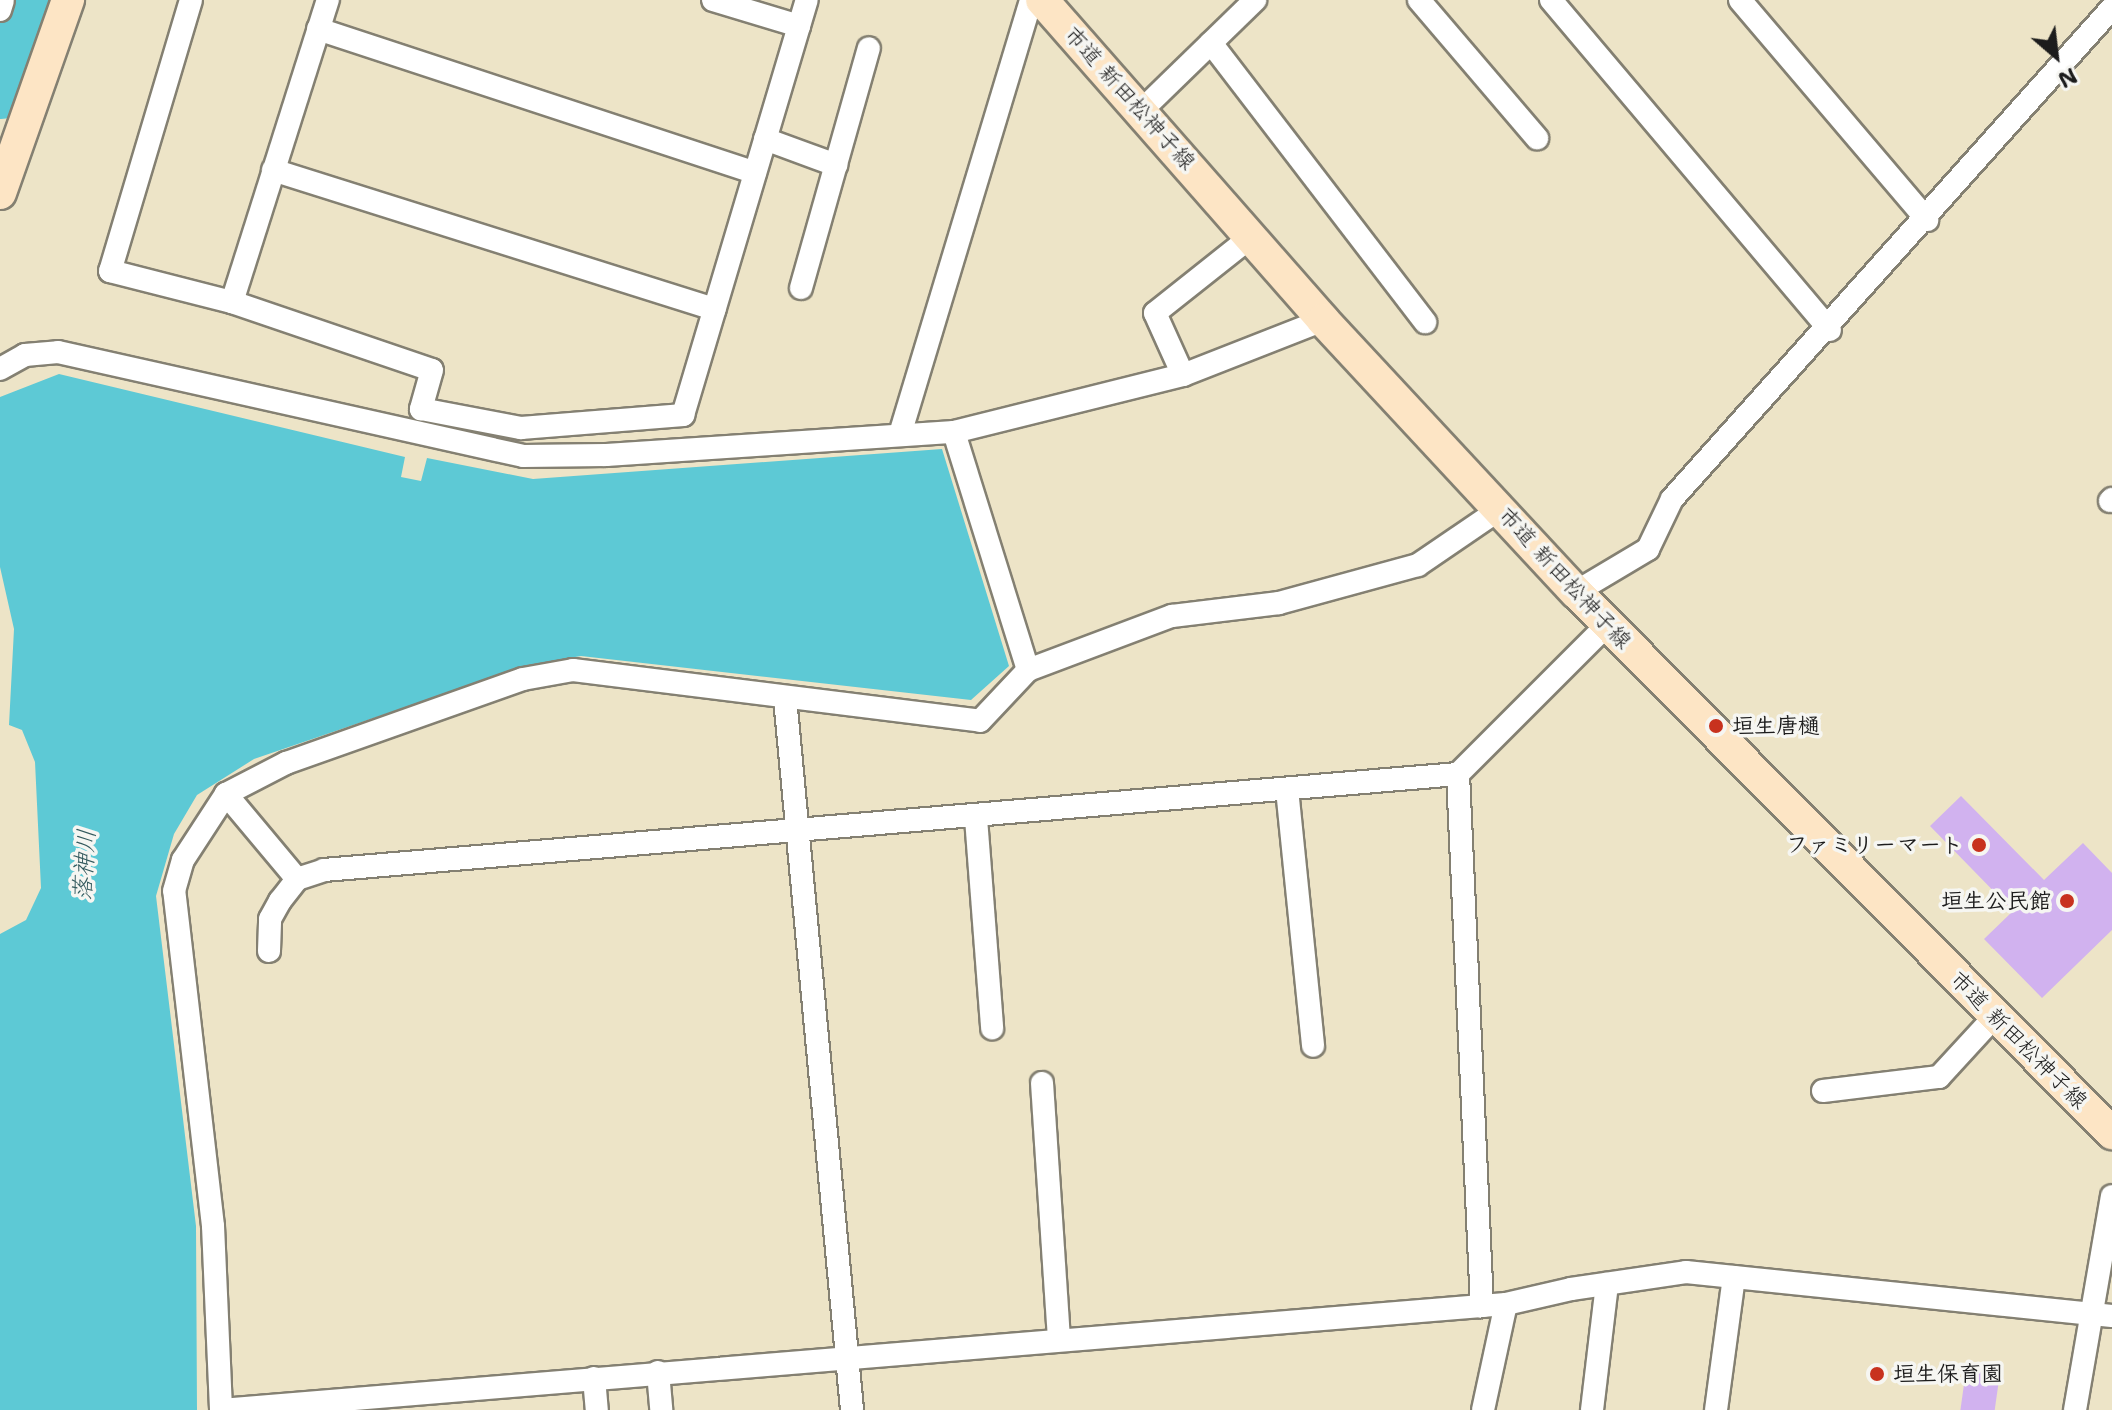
<!DOCTYPE html>
<html>
<head>
<meta charset="utf-8">
<style>
  body { margin:0 }
  #map { position:relative; width:2112px; height:1410px; overflow:hidden; background:#ede4c7; font-family:"Shantell Sans","Klee One",sans-serif }
  div>[style] { position:absolute }
  .water>* { inset:0; background:#5dc9d5 }
  .river>* { height:50px; margin:-25px; padding:0 25px; transform-origin:25px; border-radius:25px; background:#5dc9d5 }
  .building>* { inset:0; background:#d1b2ef; transform-origin:0 0 }
  .roads { filter:drop-shadow(2px 0 #848072) drop-shadow(-2px 0 #848072) drop-shadow(0 2px #848072) drop-shadow(0 -2px #848072) }
  .street>* { height:22px; margin:-11px; padding:0 11px; transform-origin:11px; border-radius:11px; background:#fff }
  .secondary>* { height:32px; margin:-16px; padding:0 16px; transform-origin:16px; border-radius:16px; background:#fde5c5 }
  .dots>* { width:22px; height:22px; translate:-50% -50%; box-sizing:border-box; border:4px solid #f6f6f2; border-radius:50% }
  span { translate:-50% -50%; white-space:nowrap; text-align:center; line-height:1.15; -webkit-text-stroke:7px #f6f6f2; paint-order:stroke }
  .street-label { font-size:22px; color:#1c1c1c }
  .poi-label { font-size:22px; color:#1c1c1c; font-weight:700 }
  .left { translate:0 -50%; text-align:left }
  .right { translate:-100% -50%; text-align:right }
  .water-label { font-size:24px; color:#33595d; font-style:italic }
  .north { position:absolute; left:2016px; top:16px; width:80px; height:80px; -webkit-text-stroke:6px #f6f6f2; paint-order:stroke; rotate:152deg; font-size:22px; font-weight:700; line-height:32px; text-align:center; color:#1c1c1c }
  .north::after { content:''; display:block; margin:auto; width:28px; height:36px; background:#1c1c1c; clip-path:polygon(50% 0,100% 100%,50% 72%,0 100%) }
</style>
</head>
<body>
<div id="map">
  <div class="water">
    <i style="clip-path:polygon(59px 374px,405px 457px,401px 477px,421px 481px,427px 458px,533px 479px,942px 449px,1009px 666px,971px 700px,581px 656px,528px 665px,254px 759px,197px 795px,174px 834px,156px 896px,196px 1226px,197px 1410px,0 1410px,0 934px,26px 920px,41px 888px,35px 762px,22px 730px,9px 725px,14px 629px,0 567px,0 397px)"></i>
  </div>
  <div class="river">
    <i style="left:0;top:94px;width:100px;rotate:-70.1deg"></i>
  </div>
  <div class="building">
    <i style="clip-path:polygon(1961px 796px,2044px 880px,2083px 843px,2112px 873px,2112px 930px,2042px 998px,1984px 939px,2013px 911px,1930px 826px)"></i>
    <i style="left:1967px;top:1363px;width:34px;height:48px;rotate:8deg"></i>
  </div>
  <div class="roads">
    <div class="street">
      <i style="left:191px;top:0;width:283px;rotate:106.6deg"></i>
      <i style="left:110px;top:271px;width:126px;rotate:14.3deg"></i>
      <i style="left:232px;top:302px;width:211px;rotate:18.8deg"></i>
      <i style="left:432px;top:370px;width:41px;rotate:105.8deg"></i>
      <i style="left:421px;top:409px;width:102px;rotate:10.8deg"></i>
      <i style="left:521px;top:428px;width:163px;rotate:-4.6deg"></i>
      <i style="left:683px;top:415px;width:433px;rotate:-73.4deg"></i>
      <i style="left:713px;top:0;width:90px;rotate:16.8deg"></i>
      <i style="left:1419px;top:0;width:182px;rotate:49.5deg"></i>
      <i style="left:1551px;top:0;width:432px;rotate:49.8deg"></i>
      <i style="left:1740px;top:0;width:289px;rotate:49.6deg"></i>
      <i style="left:0;top:10px;width:10px;rotate:-73deg"></i>
      <i style="left:318px;top:29px;width:460px;rotate:18.2deg"></i>
      <i style="left:1211px;top:43px;width:352px;rotate:52.5deg"></i>
      <i style="left:1142px;top:110px;width:158px;rotate:-44.2deg"></i>
      <i style="left:765px;top:139px;width:76px;rotate:20.1deg"></i>
      <i style="left:273px;top:170px;width:463px;rotate:17.5deg"></i>
      <i style="left:801px;top:288px;width:249px;rotate:-74.2deg"></i>
      <i style="left:232px;top:302px;width:317px;rotate:-72.4deg"></i>
      <i style="left:0;top:369px;width:29px;rotate:-29deg"></i>
      <i style="left:25px;top:355px;width:33px;rotate:-5deg"></i>
      <i style="left:58px;top:352px;width:476px;rotate:12.6deg"></i>
      <i style="left:523px;top:456px;width:83px;rotate:-0.7deg"></i>
      <i style="left:606px;top:455px;width:349px;rotate:-3.8deg"></i>
      <i style="left:954px;top:432px;width:236px;rotate:-14deg"></i>
      <i style="left:1183px;top:375px;width:150px;rotate:-21.4deg"></i>
      <i style="left:1183px;top:375px;width:68px;rotate:-114.3deg"></i>
      <i style="left:1155px;top:313px;width:124px;rotate:-38.4deg"></i>
      <i style="left:901px;top:431px;width:450px;rotate:-73.2deg"></i>
      <i style="left:2110px;top:501px;width:3px;rotate:-45deg"></i>
      <i style="left:1576px;top:592px;width:84px;rotate:-30.8deg"></i>
      <i style="left:1648px;top:549px;width:55px;rotate:-64.4deg"></i>
      <i style="left:1672px;top:499px;width:659px;rotate:-48.14deg"></i>
      <i style="left:1028px;top:670px;width:154px;rotate:-20.6deg"></i>
      <i style="left:1172px;top:616px;width:108px;rotate:-6.9deg"></i>
      <i style="left:1279px;top:603px;width:144px;rotate:-15.3deg"></i>
      <i style="left:1418px;top:565px;width:99px;rotate:-34.3deg"></i>
      <i style="left:785px;top:698px;width:715px;rotate:84.62deg"></i>
      <i style="left:1458px;top:774px;width:211px;rotate:-45deg"></i>
      <i style="left:1287px;top:789px;width:258px;rotate:84.2deg"></i>
      <i style="left:976px;top:818px;width:211px;rotate:85.6deg"></i>
      <i style="left:297px;top:879px;width:111px;rotate:-129.9deg"></i>
      <i style="left:226px;top:794px;width:68px;rotate:-27.3deg"></i>
      <i style="left:286px;top:763px;width:251px;rotate:-19.5deg"></i>
      <i style="left:523px;top:679px;width:51px;rotate:-10.2deg"></i>
      <i style="left:573px;top:670px;width:410px;rotate:7.1deg"></i>
      <i style="left:980px;top:721px;width:70px;rotate:-46.7deg"></i>
      <i style="left:1028px;top:670px;width:249px;rotate:-107.3deg"></i>
      <i style="left:269px;top:951px;width:32px;rotate:-88deg"></i>
      <i style="left:270px;top:919px;width:21px;rotate:-61deg"></i>
      <i style="left:280px;top:901px;width:28px;rotate:-52deg"></i>
      <i style="left:297px;top:879px;width:28px;rotate:-18deg"></i>
      <i style="left:324px;top:870px;width:1138px;rotate:-4.84deg"></i>
      <i style="left:1458px;top:774px;width:533px;rotate:87.42deg"></i>
      <i style="left:1042px;top:1083px;width:257px;rotate:86.2deg"></i>
      <i style="left:1823px;top:1091px;width:117px;rotate:-6.9deg"></i>
      <i style="left:1939px;top:1077px;width:83px;rotate:-47.4deg"></i>
      <i style="left:658px;top:1372px;width:38px;rotate:85deg"></i>
      <i style="left:594px;top:1378px;width:32px;rotate:85deg"></i>
      <i style="left:221px;top:1409px;width:183px;rotate:-92.5deg"></i>
      <i style="left:213px;top:1226px;width:337px;rotate:-96.6deg"></i>
      <i style="left:174px;top:891px;width:32px;rotate:-74deg"></i>
      <i style="left:183px;top:860px;width:79px;rotate:-56.9deg"></i>
      <i style="left:221px;top:1410px;width:1289px;rotate:-4.72deg"></i>
      <i style="left:1483px;top:1410px;width:108px;rotate:-77.8deg"></i>
      <i style="left:1506px;top:1304px;width:67px;rotate:-13deg"></i>
      <i style="left:1571px;top:1289px;width:116px;rotate:-8.4deg"></i>
      <i style="left:1686px;top:1272px;width:428px;rotate:5.9deg"></i>
      <i style="left:1592px;top:1410px;width:127px;rotate:-83.2deg"></i>
      <i style="left:1716px;top:1410px;width:134px;rotate:-82.3deg"></i>
      <i style="left:2075px;top:1410px;width:217px;rotate:-80.2deg"></i>
    </div>
    <div class="secondary">
      <i style="left:1042px;top:0;width:426px;rotate:48.7deg"></i>
      <i style="left:1323px;top:320px;width:371px;rotate:47.1deg"></i>
      <i style="left:1576px;top:592px;width:762px;rotate:45.27deg"></i>
      <i style="left:0;top:193px;width:205px;rotate:-70.6deg"></i>
    </div>
  </div>
  <div class="dots">
    <i style="left:1716px;top:726px;background:#c8321e"></i>
    <i style="left:1979px;top:845px;background:#c8321e"></i>
    <i style="left:2067px;top:901px;background:#c8321e"></i>
    <i style="left:1877px;top:1374px;background:#c8321e"></i>
  </div>
  <div class="street-label">
    <span style="left:1130px;top:98px;rotate:48deg">市道 新田松神子線</span>
    <span style="left:1565px;top:578px;rotate:47deg">市道 新田松神子線</span>
    <span style="left:2019px;top:1040px;rotate:45deg">市道 新田松神子線</span>
  </div>
  <div class="poi-label">
    <span class="left" style="left:1732px;top:726px">垣生唐樋</span>
    <span class="right" style="left:1963px;top:845px">ファミリーマート</span>
    <span class="right" style="left:2051px;top:901px">垣生公民館</span>
    <span class="left" style="left:1893px;top:1374px">垣生保育園</span>
  </div>
  <div class="water-label">
    <span style="left:85px;top:865px;rotate:-86deg">落神川</span>
  </div>
  <div class="north">N</div>
</div>
</body>
</html>
